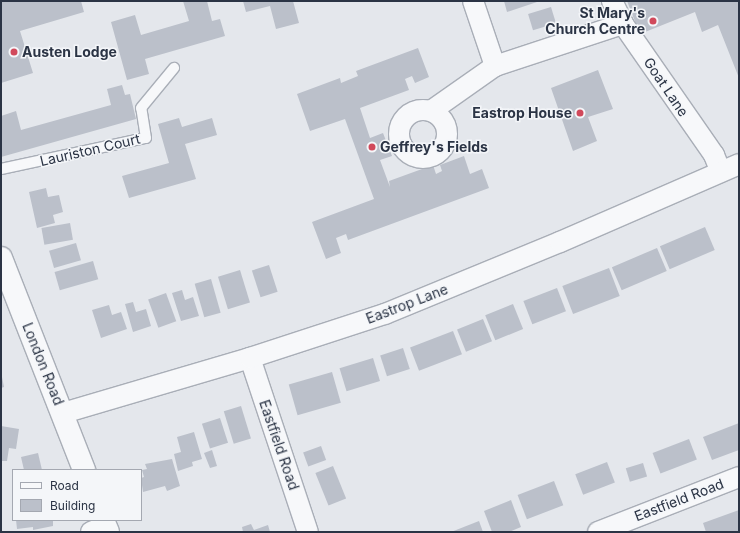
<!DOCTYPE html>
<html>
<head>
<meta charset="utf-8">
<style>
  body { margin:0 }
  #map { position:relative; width:740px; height:533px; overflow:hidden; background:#e4e7ec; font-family:Inter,sans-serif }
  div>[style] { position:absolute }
  .building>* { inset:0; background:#bbc0ca; transform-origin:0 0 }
  .roads { filter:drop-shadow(1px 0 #a9aeb7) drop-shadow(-1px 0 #a9aeb7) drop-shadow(0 1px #a9aeb7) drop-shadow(0 -1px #a9aeb7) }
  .service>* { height:10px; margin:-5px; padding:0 5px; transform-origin:5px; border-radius:5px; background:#f7f8fa }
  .minor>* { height:20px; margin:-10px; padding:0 10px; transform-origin:10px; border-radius:10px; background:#f7f8fa }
  .minor>.ring { margin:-10px; padding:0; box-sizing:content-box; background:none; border:20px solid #f7f8fa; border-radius:50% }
  .tertiary>* { height:22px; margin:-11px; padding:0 11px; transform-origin:11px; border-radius:11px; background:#f7f8fa }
  .dots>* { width:11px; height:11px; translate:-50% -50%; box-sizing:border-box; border:2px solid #f4f6f9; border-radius:50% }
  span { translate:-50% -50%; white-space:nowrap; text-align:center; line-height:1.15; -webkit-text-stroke:3px #f4f6f9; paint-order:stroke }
  .poi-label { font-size:14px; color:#2b3445; font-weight:700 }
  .right { translate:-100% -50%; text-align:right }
  .left { translate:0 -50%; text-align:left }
  .street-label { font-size:14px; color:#2b3445 }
  .frame { position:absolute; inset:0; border:2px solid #2b3445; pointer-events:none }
  .legend { position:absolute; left:12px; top:469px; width:130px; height:52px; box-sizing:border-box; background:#f4f6f9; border:1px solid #a4a8b1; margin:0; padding:5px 7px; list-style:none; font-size:12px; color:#2b3445 }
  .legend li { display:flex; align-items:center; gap:8px; height:20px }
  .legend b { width:20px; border:1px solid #a4a8b1 }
</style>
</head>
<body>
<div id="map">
  <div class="building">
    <i style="clip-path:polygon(1px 1px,81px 1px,84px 12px,20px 31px,33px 73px,1px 83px)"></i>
    <i style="clip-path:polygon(183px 1px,207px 1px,212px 21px,220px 19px,225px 36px,145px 59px,149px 74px,127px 80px,111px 22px,135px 15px,141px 35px,189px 21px)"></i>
    <i style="clip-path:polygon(243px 1px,293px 1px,299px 23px,276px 29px,270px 6px,246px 12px)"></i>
    <i style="clip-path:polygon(504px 1px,540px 1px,507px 12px)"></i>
    <i style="clip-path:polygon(627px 1px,739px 1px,739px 78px,718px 25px,702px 32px,695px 12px,640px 34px)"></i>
    <i style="left:551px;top:7px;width:17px;height:24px;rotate:73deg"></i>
    <i style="clip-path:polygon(418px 48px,429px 77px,415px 83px,412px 76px,405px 79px,409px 90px,360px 108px,370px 138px,383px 133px,392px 156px,380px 160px,390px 187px,389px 181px,433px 165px,436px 174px,442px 171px,440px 165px,464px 156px,470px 174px,482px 169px,489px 188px,348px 240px,346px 234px,336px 238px,341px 253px,326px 259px,312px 222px,374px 199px,345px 119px,310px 131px,297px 94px,340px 78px,341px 83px,358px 76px,356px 71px)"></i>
    <i style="clip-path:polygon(598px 70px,613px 109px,588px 117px,597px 141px,573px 151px,551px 88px)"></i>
    <i style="clip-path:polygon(122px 85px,125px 95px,130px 94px,136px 119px,1px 157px,1px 116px,16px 111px,21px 130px,111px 105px,107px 89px)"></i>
    <i style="clip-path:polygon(179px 118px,182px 127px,212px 118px,217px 135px,185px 144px,196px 179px,129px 198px,122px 176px,169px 163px,158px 124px)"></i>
    <i style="clip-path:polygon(46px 188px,48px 197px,59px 195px,63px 212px,53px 215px,55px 223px,37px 228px,29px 192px)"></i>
    <i style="left:70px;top:223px;width:17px;height:29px;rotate:80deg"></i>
    <i style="left:705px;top:227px;width:25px;height:49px;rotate:67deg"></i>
    <i style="left:76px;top:243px;width:18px;height:28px;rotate:74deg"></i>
    <i style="left:657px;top:248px;width:25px;height:49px;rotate:67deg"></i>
    <i style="left:93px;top:261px;width:19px;height:40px;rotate:74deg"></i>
    <i style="left:269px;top:265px;width:28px;height:18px;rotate:72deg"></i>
    <i style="left:609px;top:268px;width:30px;height:50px;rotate:69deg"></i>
    <i style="left:240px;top:270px;width:34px;height:23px;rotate:73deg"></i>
    <i style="left:211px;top:279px;width:35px;height:17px;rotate:74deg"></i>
    <i style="left:557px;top:288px;width:25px;height:36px;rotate:69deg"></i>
    <i style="clip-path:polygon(182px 290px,185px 300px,193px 297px,199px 316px,181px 321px,172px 293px)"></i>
    <i style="left:166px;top:293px;width:30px;height:19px;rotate:70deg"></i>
    <i style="clip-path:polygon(133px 302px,136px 312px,146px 309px,151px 326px,133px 332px,125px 304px)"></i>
    <i style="left:513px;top:304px;width:27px;height:30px;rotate:68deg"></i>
    <i style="clip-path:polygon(109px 305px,112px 315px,121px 312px,127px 329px,101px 338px,92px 310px)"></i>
    <i style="left:483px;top:319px;width:24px;height:28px;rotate:68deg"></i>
    <i style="left:453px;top:331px;width:25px;height:46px;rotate:69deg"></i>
    <i style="left:403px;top:348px;width:22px;height:24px;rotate:72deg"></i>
    <i style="left:373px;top:358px;width:24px;height:35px;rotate:73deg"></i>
    <i style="clip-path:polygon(1px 372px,4px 387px,1px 388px)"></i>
    <i style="left:332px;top:372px;width:32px;height:45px;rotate:74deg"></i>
    <i style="left:241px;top:406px;width:34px;height:18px;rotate:73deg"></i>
    <i style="left:220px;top:418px;width:26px;height:19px;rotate:72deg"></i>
    <i style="clip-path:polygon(739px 423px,739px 450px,712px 460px,703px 437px)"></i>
    <i style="clip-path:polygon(1px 426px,19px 429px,16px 449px,9px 448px,7px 461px,1px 461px)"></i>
    <i style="clip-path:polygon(194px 432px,202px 459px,192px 462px,193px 466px,178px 471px,174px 454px,181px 452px,177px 437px)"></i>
    <i style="left:689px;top:439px;width:22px;height:39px;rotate:69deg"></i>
    <i style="left:321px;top:446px;width:15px;height:19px;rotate:70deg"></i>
    <i style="clip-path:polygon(212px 450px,217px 466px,210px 468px,204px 453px)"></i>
    <i style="clip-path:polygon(38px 453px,42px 470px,24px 470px,21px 457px)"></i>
    <i style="clip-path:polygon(172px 459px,180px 486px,167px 491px,165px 486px,143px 492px,141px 478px,144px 477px,142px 470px,147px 469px,145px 464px)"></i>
    <i style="left:607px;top:462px;width:22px;height:34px;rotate:69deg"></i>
    <i style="left:643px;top:463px;width:14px;height:18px;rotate:73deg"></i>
    <i style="left:333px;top:466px;width:35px;height:19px;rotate:68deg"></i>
    <i style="left:554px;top:481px;width:26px;height:39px;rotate:69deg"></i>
    <i style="clip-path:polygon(511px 500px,521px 527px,509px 532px,492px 532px,484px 511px)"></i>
    <i style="clip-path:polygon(739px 510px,739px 532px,706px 532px,703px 523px)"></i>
    <i style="clip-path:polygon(16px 520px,53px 520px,53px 526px,33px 530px,33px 527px,17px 529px)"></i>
    <i style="clip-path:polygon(479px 521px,483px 532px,451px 532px)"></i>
    <i style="clip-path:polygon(251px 524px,254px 530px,268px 525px,270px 532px,243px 532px,242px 527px)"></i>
  </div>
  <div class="roads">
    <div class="service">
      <i style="left:1px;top:169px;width:148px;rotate:-12.1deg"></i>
      <i style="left:146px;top:138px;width:30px;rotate:-99deg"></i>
      <i style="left:141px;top:108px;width:52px;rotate:-50.5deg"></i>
    </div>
    <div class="minor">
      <i style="left:473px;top:1px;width:69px;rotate:71.3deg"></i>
      <i style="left:495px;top:66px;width:135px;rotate:-18.2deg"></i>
      <i style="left:612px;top:1px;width:25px;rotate:64deg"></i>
      <i style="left:623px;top:24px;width:160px;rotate:55.2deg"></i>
      <i style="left:714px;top:155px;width:18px;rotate:68deg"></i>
      <i class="ring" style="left:399px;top:110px;width:28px;height:28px"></i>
      <i style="left:431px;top:111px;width:78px;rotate:-35.1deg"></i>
      <i style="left:250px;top:358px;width:183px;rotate:71.6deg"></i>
      <i style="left:63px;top:413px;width:195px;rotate:-16.4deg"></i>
      <i style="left:250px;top:358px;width:142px;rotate:-18.1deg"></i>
      <i style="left:385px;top:314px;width:189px;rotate:-22.4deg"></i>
      <i style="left:560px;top:242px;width:195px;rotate:-23.5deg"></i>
      <i style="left:91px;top:532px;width:15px;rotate:-23deg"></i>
      <i style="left:598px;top:532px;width:151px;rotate:-21.3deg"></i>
    </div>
    <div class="tertiary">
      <i style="left:1px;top:258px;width:228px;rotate:68.6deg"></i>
      <i style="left:103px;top:520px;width:13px;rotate:67deg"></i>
    </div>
  </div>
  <div class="dots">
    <i style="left:653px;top:21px;background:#d1495b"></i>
    <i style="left:14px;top:52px;background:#d1495b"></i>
    <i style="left:580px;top:113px;background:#d1495b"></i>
    <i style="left:372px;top:147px;background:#d1495b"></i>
  </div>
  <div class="poi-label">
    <span class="right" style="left:645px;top:21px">St Mary's<br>Church Centre</span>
    <span class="left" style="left:22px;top:52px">Austen Lodge</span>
    <span class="right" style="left:572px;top:113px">Eastrop House</span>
    <span class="left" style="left:380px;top:147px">Geffrey's Fields</span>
  </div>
  <div class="street-label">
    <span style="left:666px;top:87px;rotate:56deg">Goat Lane</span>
    <span style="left:90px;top:150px;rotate:-13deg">Lauriston Court</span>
    <span style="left:407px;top:304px;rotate:-21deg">Eastrop Lane</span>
    <span style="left:43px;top:364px;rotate:68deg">London Road</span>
    <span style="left:279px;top:445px;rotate:71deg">Eastfield Road</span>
    <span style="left:679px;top:500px;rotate:-21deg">Eastfield Road</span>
  </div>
  <div class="frame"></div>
  <ul class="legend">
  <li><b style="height:5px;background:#f7f8fa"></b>Road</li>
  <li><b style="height:11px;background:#bbc0ca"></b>Building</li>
  </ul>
</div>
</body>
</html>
